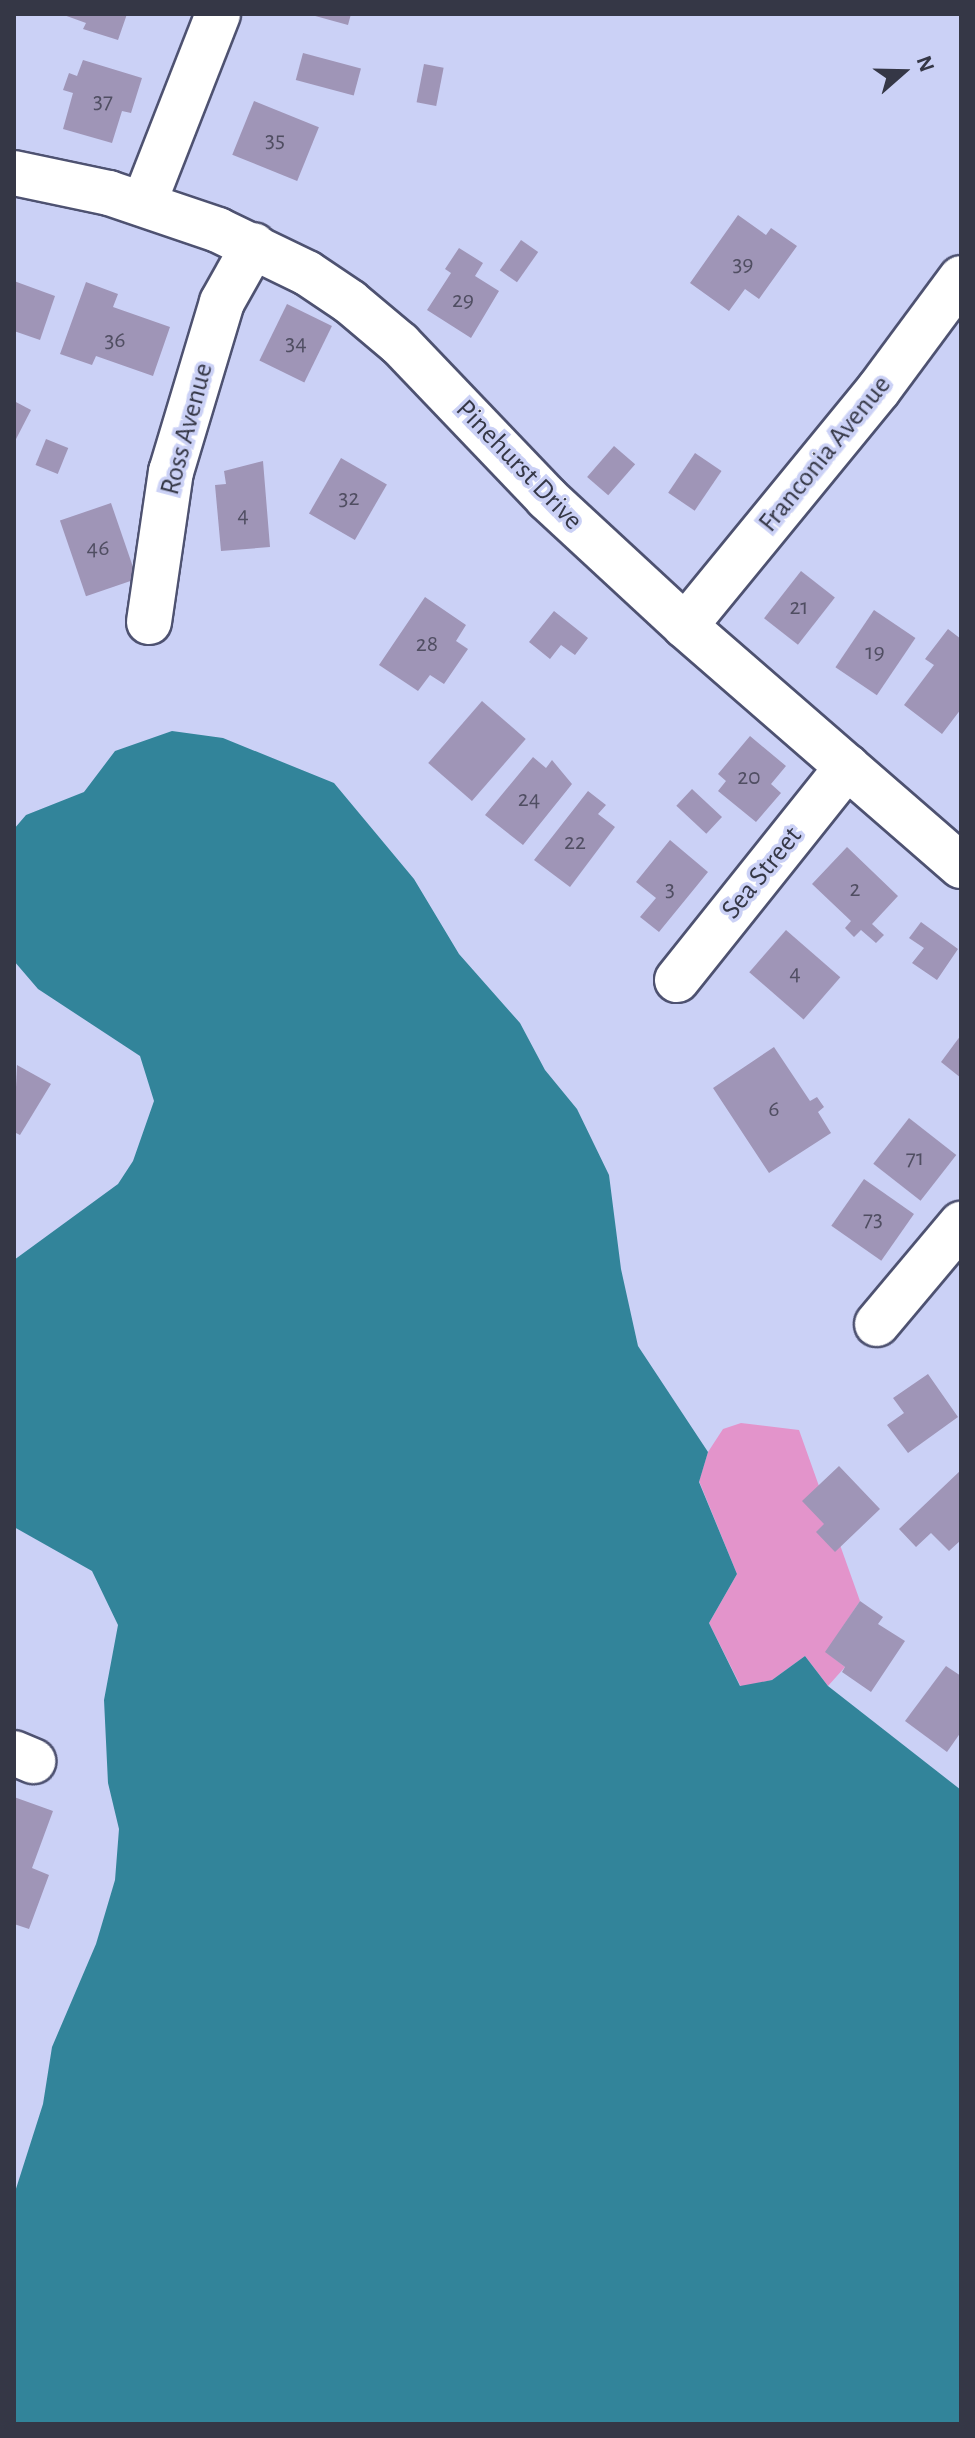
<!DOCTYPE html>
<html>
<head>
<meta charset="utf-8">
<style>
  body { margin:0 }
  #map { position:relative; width:975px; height:2438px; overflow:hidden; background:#cbd1f6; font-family:"Alegreya Sans",sans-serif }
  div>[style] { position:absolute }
  .green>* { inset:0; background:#e394cb }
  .water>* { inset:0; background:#32849a }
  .building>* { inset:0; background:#9f95b7; transform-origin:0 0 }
  .roads { filter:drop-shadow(2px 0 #4e5271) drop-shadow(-2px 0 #4e5271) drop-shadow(0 2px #4e5271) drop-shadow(0 -2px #4e5271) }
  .minor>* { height:44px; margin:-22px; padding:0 22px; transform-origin:22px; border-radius:22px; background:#fff }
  span { translate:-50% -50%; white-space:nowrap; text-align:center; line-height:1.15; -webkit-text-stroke:7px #cbd1f6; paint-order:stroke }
  .number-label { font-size:24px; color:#504e62 }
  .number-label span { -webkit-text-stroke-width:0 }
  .street-label { font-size:28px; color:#353746 }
  .frame { position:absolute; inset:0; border:16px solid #353746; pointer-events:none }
  .north { position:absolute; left:863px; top:32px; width:80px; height:80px; -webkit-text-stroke:6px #cbd1f6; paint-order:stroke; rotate:70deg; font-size:22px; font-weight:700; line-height:32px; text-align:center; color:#353746 }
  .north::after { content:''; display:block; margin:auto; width:28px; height:36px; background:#353746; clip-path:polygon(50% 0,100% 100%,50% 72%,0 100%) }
</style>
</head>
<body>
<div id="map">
  <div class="green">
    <i style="clip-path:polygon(741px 1423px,799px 1430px,860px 1601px,826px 1652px,845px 1667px,828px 1686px,805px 1656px,772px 1680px,741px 1687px,709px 1623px,737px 1574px,699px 1481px,708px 1452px,723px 1429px)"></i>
  </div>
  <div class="water">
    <i style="clip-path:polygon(172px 731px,223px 738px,334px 783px,414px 879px,459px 954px,520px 1023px,545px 1070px,577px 1109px,609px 1175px,621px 1269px,638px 1346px,708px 1452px,699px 1482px,737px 1574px,709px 1623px,740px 1686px,772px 1680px,805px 1656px,828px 1686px,961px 1790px,961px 2424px,14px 2424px,14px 2195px,43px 2104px,52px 2047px,96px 1944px,115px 1880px,119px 1829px,108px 1783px,104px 1700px,118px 1625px,92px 1571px,14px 1527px,14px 1260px,118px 1184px,133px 1161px,154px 1101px,140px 1056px,38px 989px,14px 961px,14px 829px,26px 815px,84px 792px,115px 751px)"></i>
  </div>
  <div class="building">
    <i style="clip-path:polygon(61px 14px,127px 14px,118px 40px,83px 29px,86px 23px)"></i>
    <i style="clip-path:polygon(308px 14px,351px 14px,348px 25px)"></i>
    <i style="left:303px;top:53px;width:60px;height:28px;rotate:15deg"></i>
    <i style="clip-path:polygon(83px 60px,142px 78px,131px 113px,122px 111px,112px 143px,63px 129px,73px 93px,63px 90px,69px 73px,77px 76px)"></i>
    <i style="left:424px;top:64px;width:20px;height:39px;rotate:11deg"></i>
    <i style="left:254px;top:101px;width:70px;height:58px;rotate:22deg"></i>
    <i style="clip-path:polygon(738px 215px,766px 235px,771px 228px,797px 246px,759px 299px,745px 289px,729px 311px,690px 283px)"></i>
    <i style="left:521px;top:240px;width:21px;height:37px;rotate:35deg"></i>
    <i style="clip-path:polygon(459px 248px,483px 263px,475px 276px,499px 291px,471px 338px,427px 310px,451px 273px,445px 269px)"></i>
    <i style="clip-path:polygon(14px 281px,55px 296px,40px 340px,14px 331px)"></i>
    <i style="clip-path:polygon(86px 282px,118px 294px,113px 307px,170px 327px,153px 376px,96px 356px,92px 365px,60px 354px)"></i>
    <i style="left:287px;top:304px;width:50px;height:63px;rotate:26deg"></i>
    <i style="clip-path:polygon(14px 401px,31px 410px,14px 443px)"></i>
    <i style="left:46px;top:439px;width:24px;height:28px;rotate:22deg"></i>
    <i style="left:614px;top:446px;width:28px;height:41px;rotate:41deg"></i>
    <i style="left:695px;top:453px;width:32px;height:48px;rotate:34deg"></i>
    <i style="left:341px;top:458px;width:53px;height:64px;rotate:30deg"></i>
    <i style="clip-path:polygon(263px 461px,270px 547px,221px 551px,215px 485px,226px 484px,224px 471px)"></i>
    <i style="left:111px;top:503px;width:80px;height:54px;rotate:71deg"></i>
    <i style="left:801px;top:571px;width:43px;height:60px;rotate:38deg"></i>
    <i style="clip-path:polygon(425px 597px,466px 625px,456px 641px,468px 649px,444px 684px,430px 675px,418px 691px,379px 665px)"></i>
    <i style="left:874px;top:610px;width:50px;height:69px;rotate:34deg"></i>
    <i style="clip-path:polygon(554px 611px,588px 638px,575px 655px,561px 645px,550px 659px,529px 642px)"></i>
    <i style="clip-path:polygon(948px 629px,961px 639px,961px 709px,942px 734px,904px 705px,934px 665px,925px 659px)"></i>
    <i style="left:482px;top:701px;width:58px;height:82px;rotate:41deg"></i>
    <i style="clip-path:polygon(750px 736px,786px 766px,771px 784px,781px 793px,756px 822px,718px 791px,726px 781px,718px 774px)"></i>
    <i style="clip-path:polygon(533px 757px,546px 768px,552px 760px,572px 784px,523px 845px,485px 815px)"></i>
    <i style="left:692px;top:789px;width:41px;height:23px;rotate:43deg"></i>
    <i style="clip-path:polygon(588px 791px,606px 805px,598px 814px,615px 827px,570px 887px,534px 860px)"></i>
    <i style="clip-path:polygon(670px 840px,708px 872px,659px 932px,640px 917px,656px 898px,636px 882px)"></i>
    <i style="clip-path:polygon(847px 847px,898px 896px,872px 924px,884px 935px,876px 943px,861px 930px,854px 937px,845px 928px,851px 921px,812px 884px)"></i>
    <i style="clip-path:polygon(921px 922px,958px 949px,937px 980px,912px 963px,924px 948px,909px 938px)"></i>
    <i style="left:786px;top:930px;width:72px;height:56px;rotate:41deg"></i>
    <i style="clip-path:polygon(961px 1035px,961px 1078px,941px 1062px)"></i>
    <i style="clip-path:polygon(774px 1047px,810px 1101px,817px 1097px,824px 1107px,818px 1112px,831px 1133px,769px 1173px,713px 1088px)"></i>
    <i style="clip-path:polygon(17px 1065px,51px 1084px,20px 1135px,14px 1132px)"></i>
    <i style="left:909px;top:1118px;width:60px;height:58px;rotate:38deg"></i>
    <i style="left:864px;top:1179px;width:61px;height:57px;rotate:35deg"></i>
    <i style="clip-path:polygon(928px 1374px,958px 1417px,908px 1453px,887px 1425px,904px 1413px,893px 1398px)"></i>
    <i style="clip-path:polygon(839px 1466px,880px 1509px,835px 1552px,816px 1532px,824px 1524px,802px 1501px)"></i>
    <i style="clip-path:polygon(961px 1470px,961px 1540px,949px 1551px,931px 1533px,916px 1547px,899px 1529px)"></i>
    <i style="clip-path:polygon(860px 1601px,883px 1617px,878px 1624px,905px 1641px,871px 1692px,842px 1672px,845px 1667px,825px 1652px)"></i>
    <i style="clip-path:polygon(946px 1666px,961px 1676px,961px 1732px,947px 1752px,905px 1721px)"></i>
    <i style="clip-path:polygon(14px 1797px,53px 1811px,32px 1868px,49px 1875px,29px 1929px,14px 1924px)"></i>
  </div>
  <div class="roads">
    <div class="minor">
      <i style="left:14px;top:173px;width:97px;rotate:11.9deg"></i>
      <i style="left:109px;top:193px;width:115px;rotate:18.7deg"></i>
      <i style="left:218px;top:230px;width:99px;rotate:25.8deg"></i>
      <i style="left:307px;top:273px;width:52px;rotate:34deg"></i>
      <i style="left:350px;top:302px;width:65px;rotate:40deg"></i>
      <i style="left:400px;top:344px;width:213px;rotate:46.3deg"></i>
      <i style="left:547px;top:498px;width:188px;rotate:42.8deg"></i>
      <i style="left:685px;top:626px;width:366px;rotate:41deg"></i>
      <i style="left:144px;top:203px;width:203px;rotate:-68.6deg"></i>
      <i style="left:149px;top:622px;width:152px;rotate:-81.7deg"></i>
      <i style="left:171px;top:472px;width:177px;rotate:-73.3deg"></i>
      <i style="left:222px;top:302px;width:65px;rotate:-60.7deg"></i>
      <i style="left:685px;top:626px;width:306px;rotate:-50.7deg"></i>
      <i style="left:879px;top:389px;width:138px;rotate:-53.5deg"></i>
      <i style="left:677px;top:980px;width:273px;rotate:-51.4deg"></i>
      <i style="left:877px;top:1324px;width:131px;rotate:-50deg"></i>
      <i style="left:14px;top:1753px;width:21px;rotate:23deg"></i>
    </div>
  </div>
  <div class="number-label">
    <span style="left:103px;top:102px">37</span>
    <span style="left:275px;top:141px">35</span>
    <span style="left:743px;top:265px">39</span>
    <span style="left:463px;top:301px">29</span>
    <span style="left:115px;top:341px">36</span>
    <span style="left:296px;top:344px">34</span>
    <span style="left:349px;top:499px">32</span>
    <span style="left:243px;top:516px">4</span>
    <span style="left:98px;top:549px">46</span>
    <span style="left:799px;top:608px">21</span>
    <span style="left:427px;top:645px">28</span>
    <span style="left:875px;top:653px">19</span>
    <span style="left:749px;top:778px">20</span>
    <span style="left:529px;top:800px">24</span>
    <span style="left:575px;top:843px">22</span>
    <span style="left:670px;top:890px">3</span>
    <span style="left:855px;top:890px">2</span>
    <span style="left:795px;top:974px">4</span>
    <span style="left:774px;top:1110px">6</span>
    <span style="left:915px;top:1159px">71</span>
    <span style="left:873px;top:1220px">73</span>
  </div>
  <div class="street-label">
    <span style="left:187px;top:429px;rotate:-75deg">Ross Avenue</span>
    <span style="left:825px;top:454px;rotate:-51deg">Franconia Avenue</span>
    <span style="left:519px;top:465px;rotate:46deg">Pinehurst Drive</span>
    <span style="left:762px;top:873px;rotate:-51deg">Sea Street</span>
  </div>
  <div class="frame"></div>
  <div class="north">N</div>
</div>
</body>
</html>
